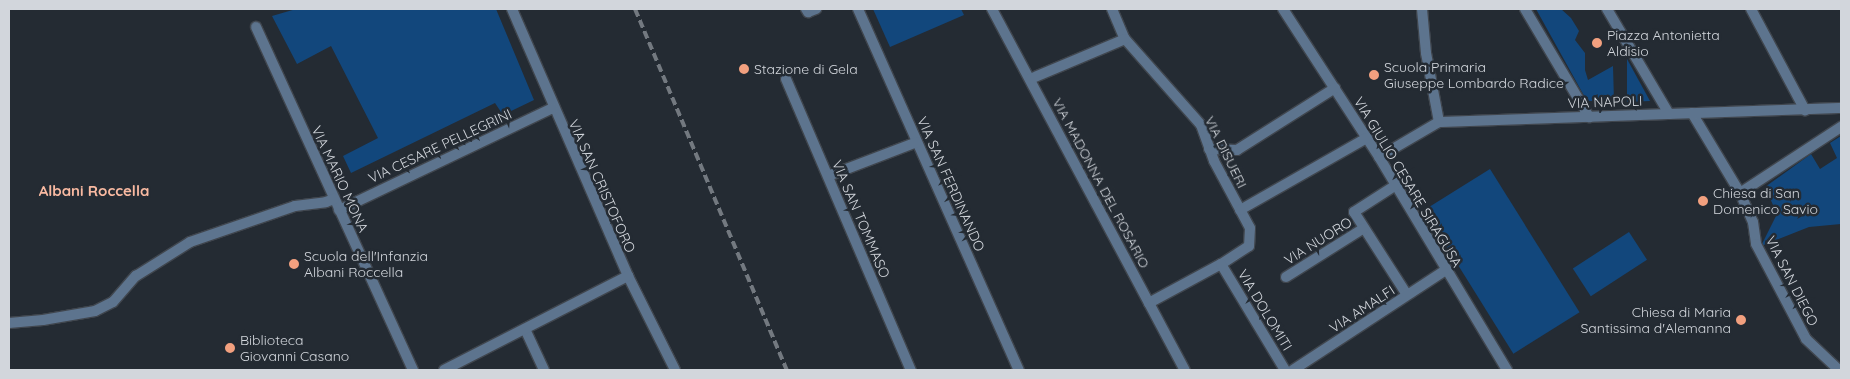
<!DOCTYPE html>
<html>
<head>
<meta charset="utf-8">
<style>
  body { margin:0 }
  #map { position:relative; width:1850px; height:379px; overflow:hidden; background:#242b33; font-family:Quicksand,sans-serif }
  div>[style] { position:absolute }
  .green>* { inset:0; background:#12477c; transform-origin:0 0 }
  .roads { filter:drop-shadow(1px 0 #40464e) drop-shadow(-1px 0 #40464e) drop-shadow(0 1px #40464e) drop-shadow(0 -1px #40464e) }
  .street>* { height:10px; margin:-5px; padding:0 5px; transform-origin:5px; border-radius:5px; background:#5d748e }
  .rail>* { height:4px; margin-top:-2px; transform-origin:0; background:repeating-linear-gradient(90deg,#737980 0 8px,transparent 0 12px) }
  .dots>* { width:14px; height:14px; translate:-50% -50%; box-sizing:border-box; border:2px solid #242b33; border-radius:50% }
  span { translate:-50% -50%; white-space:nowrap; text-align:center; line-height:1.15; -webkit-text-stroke:5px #242b33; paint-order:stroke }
  .poi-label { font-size:14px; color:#d2d6dc }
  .left { translate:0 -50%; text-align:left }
  .right { translate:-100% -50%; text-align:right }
  .street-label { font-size:14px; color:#d2d6dc }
  .neighbourhood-label { font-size:15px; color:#f8b9a1; font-weight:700 }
  .frame { position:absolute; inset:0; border:10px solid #d2d6dc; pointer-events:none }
</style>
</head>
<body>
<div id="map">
  <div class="green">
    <i style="clip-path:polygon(296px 9px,496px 9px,534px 100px,503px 115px,495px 103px,351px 173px,343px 156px,378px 138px,331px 46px,297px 64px,272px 16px)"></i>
    <i style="clip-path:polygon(873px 9px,961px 9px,964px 15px,890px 47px)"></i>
    <i style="clip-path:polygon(1536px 9px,1561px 9px,1571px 18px,1579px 31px,1575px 40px,1585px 53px,1585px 70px,1588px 80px,1613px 66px,1614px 101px,1587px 101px)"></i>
    <i style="clip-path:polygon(1627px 59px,1650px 101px,1627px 102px)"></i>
    <i style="clip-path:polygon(1841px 136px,1841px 224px,1809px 227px,1761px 246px,1777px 214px,1765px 187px,1811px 154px,1820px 169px,1837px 158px,1830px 143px)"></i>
    <i style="left:1490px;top:169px;width:169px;height:78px;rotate:58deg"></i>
    <i style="left:1629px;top:232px;width:33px;height:67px;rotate:57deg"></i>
  </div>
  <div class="roads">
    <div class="street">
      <i style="left:512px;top:9px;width:291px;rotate:66.5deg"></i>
      <i style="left:628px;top:276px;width:105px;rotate:63.4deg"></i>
      <i style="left:806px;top:9px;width:4px;rotate:56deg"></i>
      <i style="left:808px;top:12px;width:9px;rotate:-21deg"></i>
      <i style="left:858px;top:9px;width:395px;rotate:66deg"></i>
      <i style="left:992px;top:9px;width:409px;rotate:61.9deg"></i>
      <i style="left:1112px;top:9px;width:33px;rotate:67deg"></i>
      <i style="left:1125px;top:39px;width:115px;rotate:48.5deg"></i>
      <i style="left:1201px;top:125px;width:38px;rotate:70deg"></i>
      <i style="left:1214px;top:161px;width:76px;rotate:61.8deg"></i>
      <i style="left:1250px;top:228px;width:18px;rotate:93deg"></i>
      <i style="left:1249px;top:246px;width:33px;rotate:147deg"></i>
      <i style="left:1221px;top:264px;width:82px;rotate:151.6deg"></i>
      <i style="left:1283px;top:9px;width:176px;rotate:57deg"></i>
      <i style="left:1379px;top:157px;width:249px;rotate:59deg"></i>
      <i style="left:1422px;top:9px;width:44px;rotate:84.8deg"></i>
      <i style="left:1426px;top:53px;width:70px;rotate:79.3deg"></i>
      <i style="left:1525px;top:9px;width:126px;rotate:59.3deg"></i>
      <i style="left:1607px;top:9px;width:122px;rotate:59.4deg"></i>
      <i style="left:1751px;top:9px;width:115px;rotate:61.9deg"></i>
      <i style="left:256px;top:27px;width:377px;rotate:65.4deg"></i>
      <i style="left:786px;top:79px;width:317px;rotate:66.8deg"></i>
      <i style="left:1030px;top:79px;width:103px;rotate:-22.8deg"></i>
      <i style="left:1692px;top:113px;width:93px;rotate:59deg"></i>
      <i style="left:1740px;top:193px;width:32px;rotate:66deg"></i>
      <i style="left:1753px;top:222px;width:22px;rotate:82deg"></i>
      <i style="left:1756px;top:244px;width:107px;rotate:62.2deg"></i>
      <i style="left:1806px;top:339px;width:45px;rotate:43.2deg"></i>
      <i style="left:1209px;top:149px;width:28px;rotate:2deg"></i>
      <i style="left:1237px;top:150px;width:116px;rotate:-32.3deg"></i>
      <i style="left:1379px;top:157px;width:69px;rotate:-30.3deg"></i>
      <i style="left:1439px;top:122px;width:402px;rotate:-2deg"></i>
      <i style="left:828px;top:176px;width:95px;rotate:-20.9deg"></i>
      <i style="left:1396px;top:185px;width:50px;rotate:147.3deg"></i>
      <i style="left:1354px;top:212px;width:98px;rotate:57.4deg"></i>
      <i style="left:1740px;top:193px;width:121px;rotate:-33.2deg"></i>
      <i style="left:339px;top:210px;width:237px;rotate:-25.5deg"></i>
      <i style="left:1240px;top:210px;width:146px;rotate:-29.6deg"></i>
      <i style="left:1221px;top:264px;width:124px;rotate:58.9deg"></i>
      <i style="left:1286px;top:277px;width:92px;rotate:-32.1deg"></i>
      <i style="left:9px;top:323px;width:34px;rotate:-5deg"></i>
      <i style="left:43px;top:320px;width:53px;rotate:-9.8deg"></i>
      <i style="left:95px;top:311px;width:20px;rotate:-27deg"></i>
      <i style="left:113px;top:302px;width:35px;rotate:-49deg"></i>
      <i style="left:136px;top:276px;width:64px;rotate:-32.2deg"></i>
      <i style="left:190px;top:242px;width:111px;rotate:-18.9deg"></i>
      <i style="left:295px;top:206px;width:31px;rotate:-7deg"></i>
      <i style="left:326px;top:202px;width:9px;rotate:-21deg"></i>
      <i style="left:525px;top:329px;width:45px;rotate:65.1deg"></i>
      <i style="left:444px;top:370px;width:207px;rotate:-27.1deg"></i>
      <i style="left:1293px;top:370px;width:183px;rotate:-33.2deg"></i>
    </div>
  </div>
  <div class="rail">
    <i style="left:635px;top:9px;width:392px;rotate:67.2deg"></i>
  </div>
  <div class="dots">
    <i style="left:1597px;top:43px;background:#f2a07f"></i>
    <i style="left:744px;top:69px;background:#f2a07f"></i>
    <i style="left:1374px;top:75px;background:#f2a07f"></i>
    <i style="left:1703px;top:201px;background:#f2a07f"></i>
    <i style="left:294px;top:264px;background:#f2a07f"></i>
    <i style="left:1741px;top:320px;background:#f2a07f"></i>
    <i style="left:230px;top:348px;background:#f2a07f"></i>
  </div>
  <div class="poi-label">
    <span class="left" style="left:1607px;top:43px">Piazza Antonietta<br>Aldisio</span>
    <span class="left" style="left:1384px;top:75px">Scuola Primaria<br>Giuseppe Lombardo Radice</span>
    <span class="left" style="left:754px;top:69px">Stazione di Gela</span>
    <span class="left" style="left:1713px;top:201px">Chiesa di San<br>Domenico Savio</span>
    <span class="left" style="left:304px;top:264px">Scuola dell'Infanzia<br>Albani Roccella</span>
    <span class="right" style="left:1731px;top:320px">Chiesa di Maria<br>Santissima d'Alemanna</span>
    <span class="left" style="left:240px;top:348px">Biblioteca<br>Giovanni Casano</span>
  </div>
  <div class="street-label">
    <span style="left:1605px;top:102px;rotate:-2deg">VIA NAPOLI</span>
    <span style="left:440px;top:146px;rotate:-25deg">VIA CESARE PELLEGRINI</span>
    <span style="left:1226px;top:152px;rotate:64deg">VIA DISUERI</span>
    <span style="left:340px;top:179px;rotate:65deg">VIA MARIO MONA</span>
    <span style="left:1408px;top:182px;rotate:59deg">VIA GIULIO CESARE SIRAGUSA</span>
    <span style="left:1101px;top:183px;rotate:62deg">VIA MADONNA DEL ROSARIO</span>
    <span style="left:951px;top:184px;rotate:66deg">VIA SAN FERDINANDO</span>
    <span style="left:602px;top:186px;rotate:66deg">VIA SAN CRISTOFORO</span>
    <span style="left:861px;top:219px;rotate:67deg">VIA SAN TOMMASO</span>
    <span style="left:1318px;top:241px;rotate:-32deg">VIA NUORO</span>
    <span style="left:1792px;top:281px;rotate:63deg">VIA SAN DIEGO</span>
    <span style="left:1362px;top:309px;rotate:-33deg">VIA AMALFI</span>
    <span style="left:1265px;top:310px;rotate:59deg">VIA DOLOMITI</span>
  </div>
  <div class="neighbourhood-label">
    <span style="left:94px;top:191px">Albani Roccella</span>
  </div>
  <div class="frame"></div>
</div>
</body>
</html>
